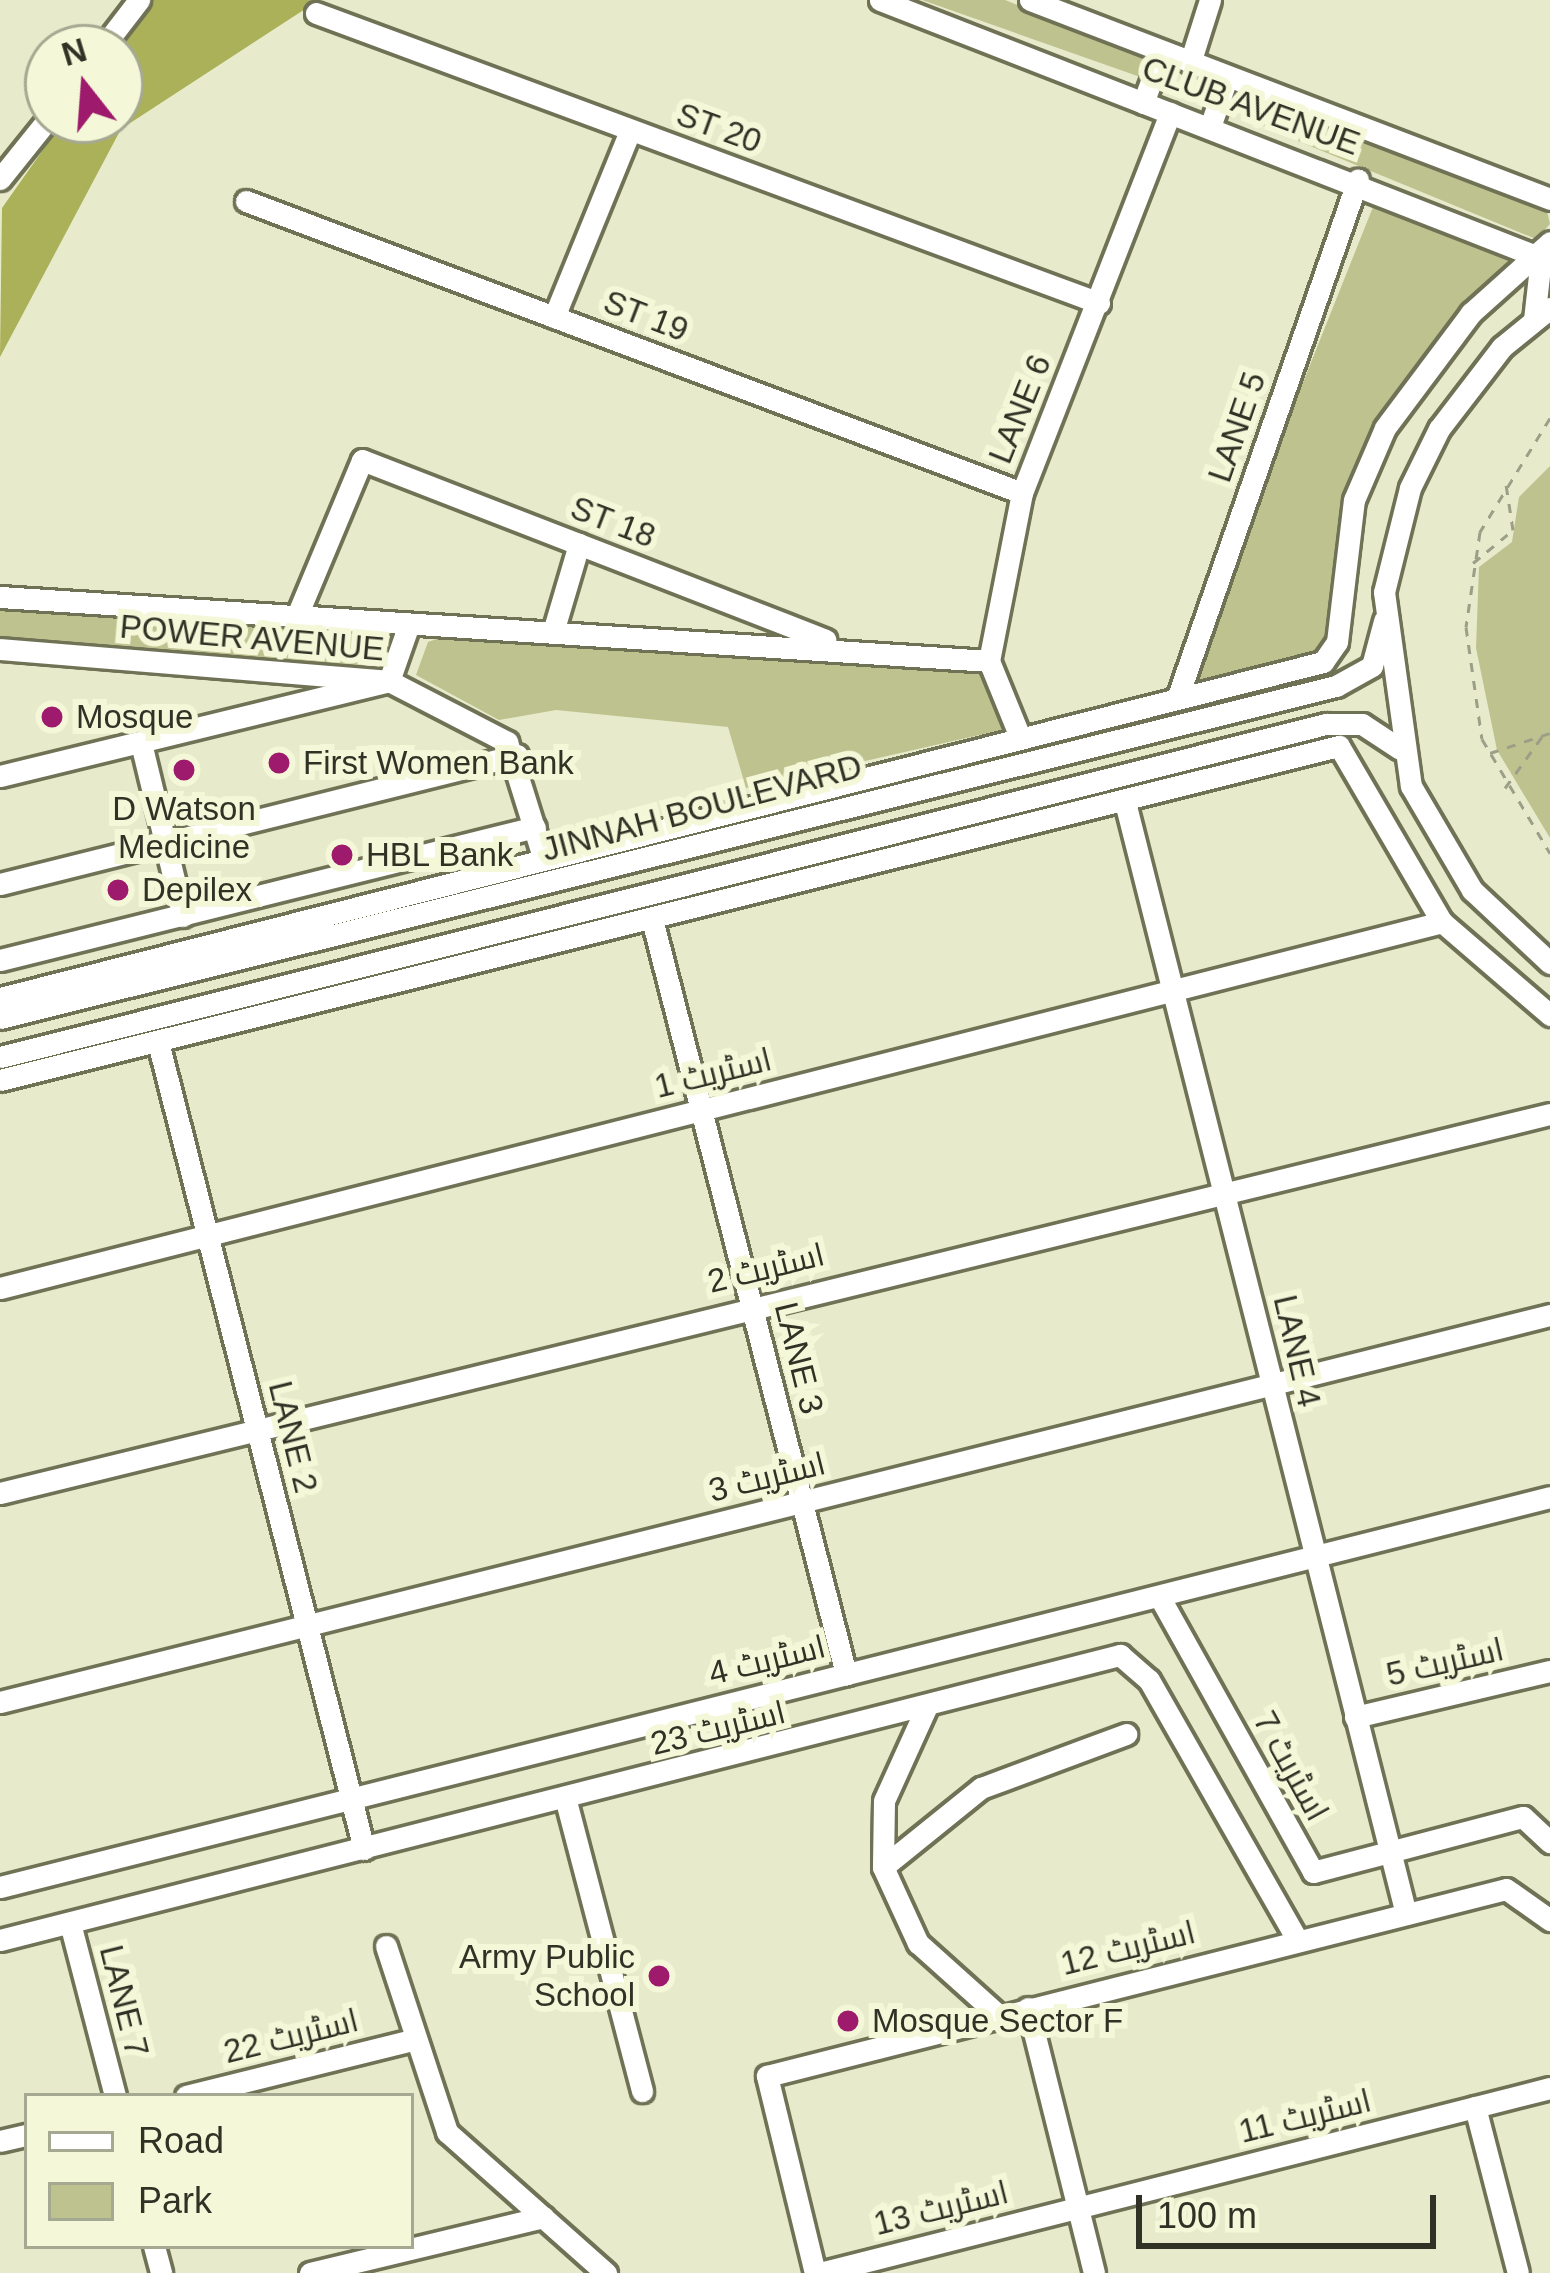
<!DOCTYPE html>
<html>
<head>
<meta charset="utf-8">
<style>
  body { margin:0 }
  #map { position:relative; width:1550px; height:2273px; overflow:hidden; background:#e7ebcb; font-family:Helvetica,Cairo,sans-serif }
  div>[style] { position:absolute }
  .green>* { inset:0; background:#bec28e }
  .forest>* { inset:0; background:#abb158 }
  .path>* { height:3px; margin-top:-1.5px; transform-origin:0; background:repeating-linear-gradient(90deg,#9c9f87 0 9px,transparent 0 18px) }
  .roads { filter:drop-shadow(3px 0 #707256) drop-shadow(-3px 0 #707256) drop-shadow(0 3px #707256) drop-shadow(0 -3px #707256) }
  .minor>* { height:21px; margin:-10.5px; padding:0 10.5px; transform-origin:10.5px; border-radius:10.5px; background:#fff }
  .dots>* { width:33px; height:33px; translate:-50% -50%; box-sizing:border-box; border:6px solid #f4f8d8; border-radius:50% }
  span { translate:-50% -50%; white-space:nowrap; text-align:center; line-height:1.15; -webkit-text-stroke:12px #f4f8d8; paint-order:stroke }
  .street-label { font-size:33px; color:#313226 }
  .poi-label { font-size:33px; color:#313226 }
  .left { translate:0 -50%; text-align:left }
  .right { translate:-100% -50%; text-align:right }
  .legend { position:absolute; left:24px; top:2093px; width:390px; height:156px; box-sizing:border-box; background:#f4f8d8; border:3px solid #a6a991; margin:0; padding:15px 21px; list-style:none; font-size:36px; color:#313226 }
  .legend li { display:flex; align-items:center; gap:24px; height:60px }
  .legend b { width:60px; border:3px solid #a6a991 }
  .north { position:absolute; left:24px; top:24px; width:120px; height:120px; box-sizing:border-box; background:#f4f8d8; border:3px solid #a6a991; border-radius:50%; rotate:343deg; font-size:33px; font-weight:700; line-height:48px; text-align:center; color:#313226 }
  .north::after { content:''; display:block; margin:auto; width:42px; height:54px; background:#9d1a6c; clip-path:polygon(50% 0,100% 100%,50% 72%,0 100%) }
  .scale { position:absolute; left:1136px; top:2195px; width:300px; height:54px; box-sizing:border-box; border:6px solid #313226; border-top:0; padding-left:15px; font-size:36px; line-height:42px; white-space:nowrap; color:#313226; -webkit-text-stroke:9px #f4f8d8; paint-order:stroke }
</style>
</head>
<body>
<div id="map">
  <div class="green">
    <i style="clip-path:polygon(922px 0,1005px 0,1151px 60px,1146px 79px)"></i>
    <i style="clip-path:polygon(1264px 99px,1545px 203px,1550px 224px,1536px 239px,1264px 127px,1248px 110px)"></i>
    <i style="clip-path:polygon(1373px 207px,1526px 268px,1385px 428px,1333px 655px,1178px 696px)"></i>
    <i style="clip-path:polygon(1550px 466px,1550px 838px,1497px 750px,1476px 648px,1479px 567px,1512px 542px,1519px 497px)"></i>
    <i style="clip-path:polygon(0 603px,336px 627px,373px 634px,379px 653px,358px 667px,0 641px)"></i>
    <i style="clip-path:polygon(445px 636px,984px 670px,1006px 729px,746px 788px,728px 727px,556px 710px,499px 720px,416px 675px,428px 642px)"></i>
  </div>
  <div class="forest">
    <i style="clip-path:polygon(152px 0,319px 0,121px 129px,0 357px,2px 208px,64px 120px,120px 120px,117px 48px)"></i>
  </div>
  <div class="path">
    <i style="left:1550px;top:418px;width:134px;rotate:121.6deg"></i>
    <i style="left:1480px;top:532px;width:96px;rotate:98.4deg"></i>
    <i style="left:1466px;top:627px;width:113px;rotate:81.9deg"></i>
    <i style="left:1482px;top:739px;width:133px;rotate:59.2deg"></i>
    <i style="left:1473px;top:563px;width:52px;rotate:-39.5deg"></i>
    <i style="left:1513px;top:530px;width:47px;rotate:-98.7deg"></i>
    <i style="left:1490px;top:753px;width:63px;rotate:-18.4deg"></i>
    <i style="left:1505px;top:788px;width:67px;rotate:-54.2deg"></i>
  </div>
  <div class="roads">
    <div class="minor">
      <i style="left:880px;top:0;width:710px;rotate:21.32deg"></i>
      <i style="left:1541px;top:258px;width:61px;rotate:96.5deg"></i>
      <i style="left:1030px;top:0;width:557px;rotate:20.94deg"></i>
      <i style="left:316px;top:13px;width:835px;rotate:20.32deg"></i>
      <i style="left:102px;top:48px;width:61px;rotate:-52.4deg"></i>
      <i style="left:1190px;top:63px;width:66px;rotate:-72.4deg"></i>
      <i style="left:1143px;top:103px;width:54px;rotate:-69.6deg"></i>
      <i style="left:1210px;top:127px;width:52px;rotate:-70.9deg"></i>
      <i style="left:0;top:179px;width:77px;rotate:-51.3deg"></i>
      <i style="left:246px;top:201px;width:829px;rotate:20.62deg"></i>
      <i style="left:1550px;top:308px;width:62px;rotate:140.9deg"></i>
      <i style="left:1502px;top:347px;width:103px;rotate:127.5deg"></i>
      <i style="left:1439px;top:429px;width:66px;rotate:116.2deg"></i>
      <i style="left:1410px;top:488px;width:107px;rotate:104deg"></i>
      <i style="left:1384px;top:592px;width:196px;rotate:82.1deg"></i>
      <i style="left:1411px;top:786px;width:121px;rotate:59.6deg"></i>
      <i style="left:1472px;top:890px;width:107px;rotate:43.1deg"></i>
      <i style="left:554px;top:317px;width:201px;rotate:-67.8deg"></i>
      <i style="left:0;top:597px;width:991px;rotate:3.7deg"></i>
      <i style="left:296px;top:618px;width:171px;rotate:-67.3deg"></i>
      <i style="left:362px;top:460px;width:497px;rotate:21.2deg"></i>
      <i style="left:553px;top:632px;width:92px;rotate:-73.5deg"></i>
      <i style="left:0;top:649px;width:390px;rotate:4.7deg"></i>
      <i style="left:389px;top:681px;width:133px;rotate:27.3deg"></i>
      <i style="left:507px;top:742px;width:121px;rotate:72.6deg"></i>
      <i style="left:1178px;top:696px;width:547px;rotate:-70.8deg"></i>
      <i style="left:1020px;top:737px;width:82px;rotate:-112.2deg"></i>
      <i style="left:989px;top:661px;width:171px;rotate:-78.9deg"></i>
      <i style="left:1022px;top:493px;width:408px;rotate:-68.7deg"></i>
      <i style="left:141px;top:743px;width:178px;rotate:76.4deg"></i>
      <i style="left:0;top:776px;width:400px;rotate:-13.7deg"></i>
      <i style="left:389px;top:681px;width:57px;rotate:-70.6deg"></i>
      <i style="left:1125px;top:802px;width:1147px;rotate:75.82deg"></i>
      <i style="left:0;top:884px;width:533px;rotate:-14.01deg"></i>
      <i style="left:652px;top:919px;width:780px;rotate:75.59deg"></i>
      <i style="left:0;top:960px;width:551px;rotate:-13.96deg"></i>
      <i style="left:0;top:998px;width:1365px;rotate:-14.25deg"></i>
      <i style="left:1323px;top:662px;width:24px;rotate:-55deg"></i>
      <i style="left:1337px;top:642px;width:143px;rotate:-83.2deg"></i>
      <i style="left:1354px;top:500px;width:78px;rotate:-66.7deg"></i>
      <i style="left:1385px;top:428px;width:144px;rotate:-53.2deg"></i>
      <i style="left:1471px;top:313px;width:106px;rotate:-41.9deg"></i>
      <i style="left:0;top:1018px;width:1377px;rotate:-13.96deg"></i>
      <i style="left:1336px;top:686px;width:41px;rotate:-29.1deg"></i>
      <i style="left:1372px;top:666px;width:47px;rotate:-75.1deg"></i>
      <i style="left:158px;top:1042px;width:833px;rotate:75.68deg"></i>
      <i style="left:0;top:1057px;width:1367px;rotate:-14.1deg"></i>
      <i style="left:1326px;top:724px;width:36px"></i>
      <i style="left:1362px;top:724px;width:45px;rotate:33.3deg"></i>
      <i style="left:0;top:1080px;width:1380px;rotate:-14.01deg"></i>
      <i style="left:1339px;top:746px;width:204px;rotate:59.7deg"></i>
      <i style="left:1442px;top:922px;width:143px;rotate:40.7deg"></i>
      <i style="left:0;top:1288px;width:1488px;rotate:-14.24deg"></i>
      <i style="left:0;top:1493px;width:1596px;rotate:-13.74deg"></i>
      <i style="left:1159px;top:1596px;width:316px;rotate:60.8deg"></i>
      <i style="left:1313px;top:1872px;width:217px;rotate:-14.7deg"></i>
      <i style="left:1523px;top:1817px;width:37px;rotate:43deg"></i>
      <i style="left:0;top:1702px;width:1598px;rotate:-14.02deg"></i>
      <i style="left:927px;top:1706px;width:104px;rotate:114.4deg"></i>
      <i style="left:884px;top:1801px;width:66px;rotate:90.9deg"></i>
      <i style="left:883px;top:1867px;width:84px;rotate:65.3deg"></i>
      <i style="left:918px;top:1943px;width:106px;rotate:41.9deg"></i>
      <i style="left:1355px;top:1717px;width:200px;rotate:-13.3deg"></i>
      <i style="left:566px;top:1801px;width:300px;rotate:75.3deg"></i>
      <i style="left:883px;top:1867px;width:126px;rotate:-38.9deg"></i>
      <i style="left:981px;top:1788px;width:155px;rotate:-20.4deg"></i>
      <i style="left:0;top:1887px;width:1598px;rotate:-14.12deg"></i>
      <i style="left:70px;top:1923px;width:179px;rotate:75.4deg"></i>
      <i style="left:0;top:1940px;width:1156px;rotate:-14.28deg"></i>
      <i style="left:1120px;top:1655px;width:38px;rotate:41deg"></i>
      <i style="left:1149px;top:1680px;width:298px;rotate:60.3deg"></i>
      <i style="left:386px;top:1946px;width:196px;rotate:71.8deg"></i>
      <i style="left:447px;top:2132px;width:213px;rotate:41.6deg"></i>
      <i style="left:1028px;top:2008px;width:273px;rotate:76deg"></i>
      <i style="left:186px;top:2096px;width:234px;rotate:-13.9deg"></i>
      <i style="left:1475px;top:2107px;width:171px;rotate:75.5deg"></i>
      <i style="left:0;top:2141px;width:28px;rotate:-13deg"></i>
      <i style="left:154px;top:2246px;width:28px;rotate:75deg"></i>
      <i style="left:310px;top:2273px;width:240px;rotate:-13.5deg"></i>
      <i style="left:815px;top:2273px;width:203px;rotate:-103.7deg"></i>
      <i style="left:767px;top:2076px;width:762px;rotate:-14.2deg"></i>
      <i style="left:1506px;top:1889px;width:54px;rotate:35.2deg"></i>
      <i style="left:820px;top:2273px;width:753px;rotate:-14.22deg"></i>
    </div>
  </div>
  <div class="dots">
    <i style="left:52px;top:717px;background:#9d1a6c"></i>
    <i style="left:279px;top:763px;background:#9d1a6c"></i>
    <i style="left:184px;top:770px;background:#9d1a6c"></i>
    <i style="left:342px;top:855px;background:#9d1a6c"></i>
    <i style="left:118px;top:890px;background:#9d1a6c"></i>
    <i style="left:659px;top:1976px;background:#9d1a6c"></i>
    <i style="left:848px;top:2021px;background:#9d1a6c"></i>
  </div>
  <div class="street-label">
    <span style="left:1251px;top:106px;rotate:20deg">CLUB AVENUE</span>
    <span style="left:719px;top:128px;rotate:20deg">ST 20</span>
    <span style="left:646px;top:316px;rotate:21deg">ST 19</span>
    <span style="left:1020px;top:409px;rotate:-68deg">LANE 6</span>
    <span style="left:1237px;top:427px;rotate:-71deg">LANE 5</span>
    <span style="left:613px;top:522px;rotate:21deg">ST 18</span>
    <span style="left:252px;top:638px;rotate:5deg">POWER AVENUE</span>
    <span style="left:702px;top:808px;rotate:-15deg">JINNAH BOULEVARD</span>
    <span style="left:713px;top:1073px;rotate:-14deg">اسٹریٹ 1</span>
    <span style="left:766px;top:1268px;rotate:-14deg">اسٹریٹ 2</span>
    <span style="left:1297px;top:1351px;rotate:77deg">LANE 4</span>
    <span style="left:799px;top:1358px;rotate:76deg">LANE 3</span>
    <span style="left:293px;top:1437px;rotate:76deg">LANE 2</span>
    <span style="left:767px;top:1477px;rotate:-14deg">اسٹریٹ 3</span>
    <span style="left:767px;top:1660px;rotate:-14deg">اسٹریٹ 4</span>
    <span style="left:1445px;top:1662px;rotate:-13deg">اسٹریٹ 5</span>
    <span style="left:718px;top:1728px;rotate:-14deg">اسٹریٹ 23</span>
    <span style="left:1291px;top:1766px;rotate:61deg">اسٹریٹ 7</span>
    <span style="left:1128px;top:1948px;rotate:-14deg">اسٹریٹ 12</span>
    <span style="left:124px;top:2001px;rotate:76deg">LANE 7</span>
    <span style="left:291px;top:2036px;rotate:-14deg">اسٹریٹ 22</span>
    <span style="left:1305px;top:2116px;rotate:-14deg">اسٹریٹ 11</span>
    <span style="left:941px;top:2208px;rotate:-14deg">اسٹریٹ 13</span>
  </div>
  <div class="poi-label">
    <span class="left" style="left:76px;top:717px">Mosque</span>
    <span class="left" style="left:303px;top:763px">First Women Bank</span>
    <span style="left:184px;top:828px">D Watson<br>Medicine</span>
    <span class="left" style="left:366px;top:855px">HBL Bank</span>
    <span class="left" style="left:142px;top:890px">Depilex</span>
    <span class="right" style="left:635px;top:1976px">Army Public<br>School</span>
    <span class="left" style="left:872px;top:2021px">Mosque Sector F</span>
  </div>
  <ul class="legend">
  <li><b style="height:15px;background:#fff"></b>Road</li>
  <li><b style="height:33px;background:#bec28e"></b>Park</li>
  </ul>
  <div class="north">N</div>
  <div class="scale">100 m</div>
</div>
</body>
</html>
